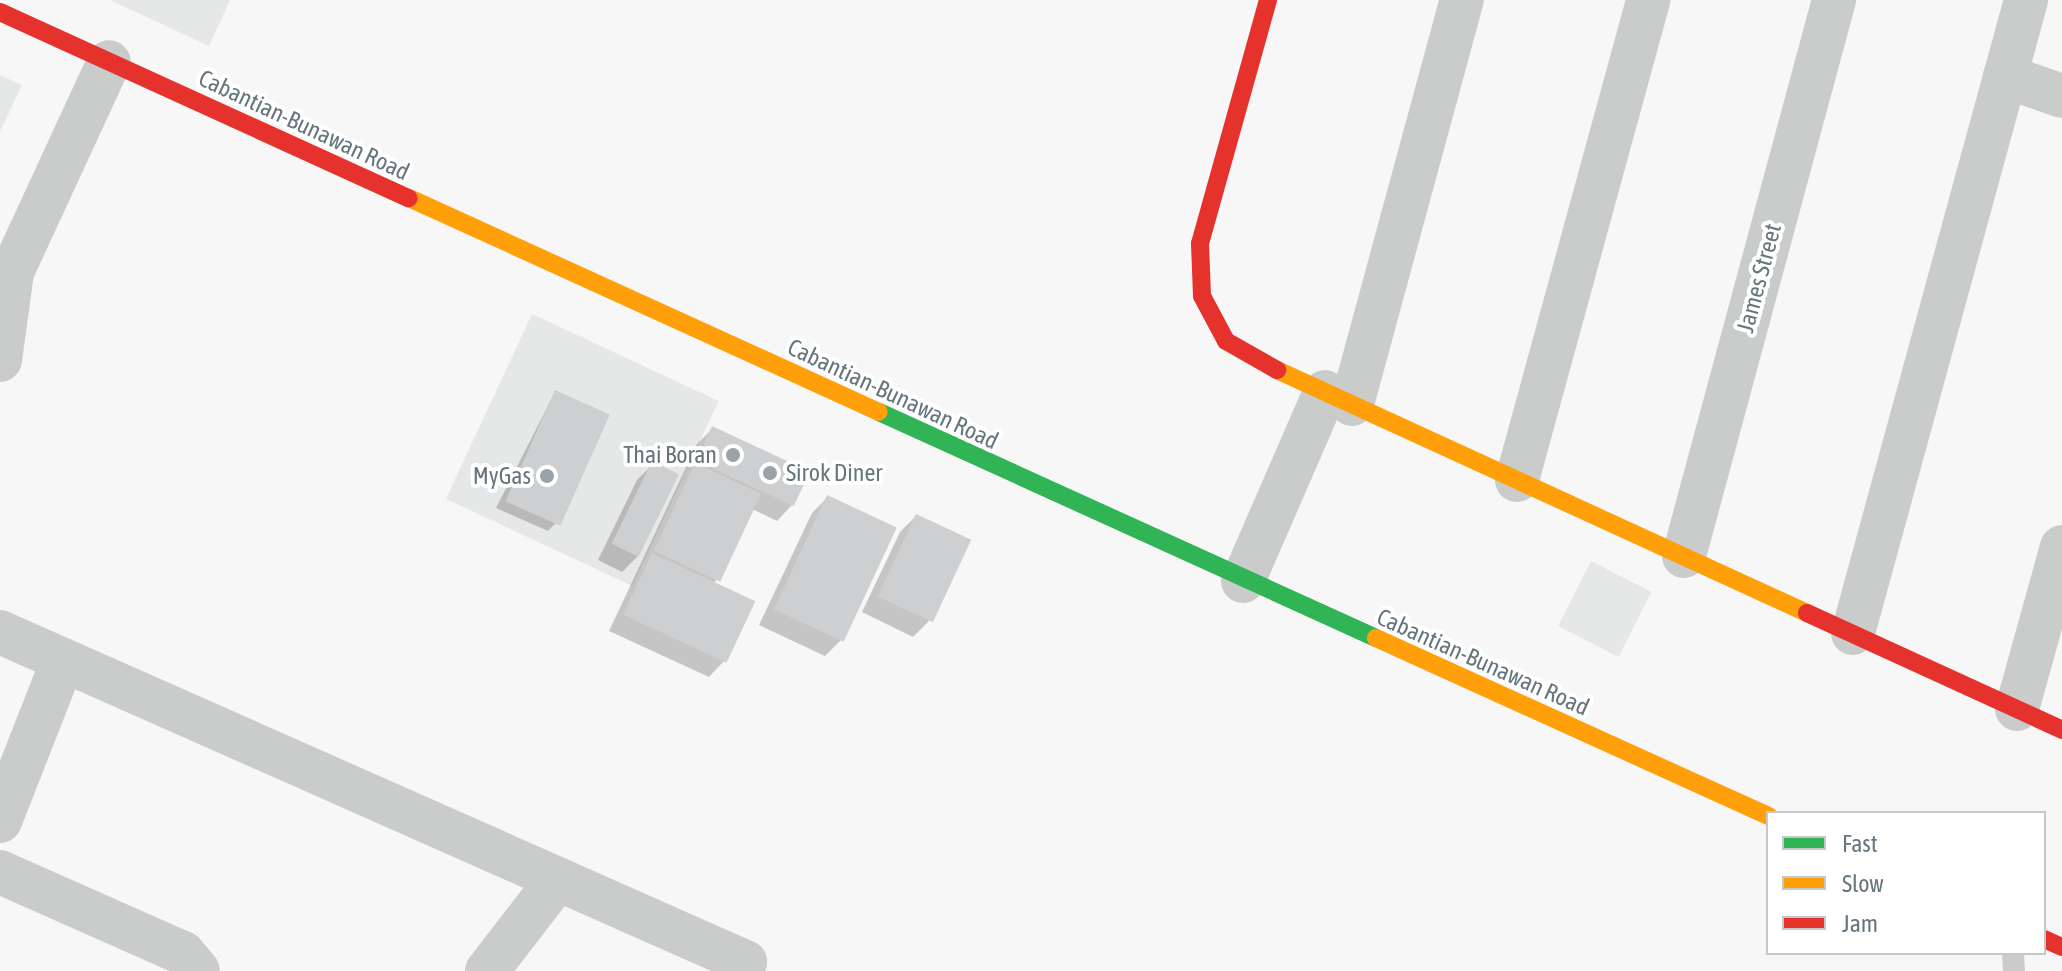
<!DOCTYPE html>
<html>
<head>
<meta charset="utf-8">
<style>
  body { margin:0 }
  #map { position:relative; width:2062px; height:971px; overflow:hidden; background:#f7f7f7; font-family:"Asap Condensed",sans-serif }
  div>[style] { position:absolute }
  .built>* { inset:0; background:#e6e8e7; transform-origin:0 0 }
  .shadow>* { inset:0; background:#0003 }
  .building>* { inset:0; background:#cecfd0; transform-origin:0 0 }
  .lane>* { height:22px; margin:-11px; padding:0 11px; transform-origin:11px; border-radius:11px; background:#cacccc }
  .street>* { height:44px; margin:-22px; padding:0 22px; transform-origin:22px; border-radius:22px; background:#cacccc }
  .fast>* { height:18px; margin:-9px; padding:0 9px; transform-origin:9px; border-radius:9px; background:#30b455 }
  .slow>* { height:18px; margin:-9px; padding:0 9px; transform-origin:9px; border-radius:9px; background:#ff9f0a }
  .jam>* { height:18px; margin:-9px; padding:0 9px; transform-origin:9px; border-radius:9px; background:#e5322d }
  .dots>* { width:22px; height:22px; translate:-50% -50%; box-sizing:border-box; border:4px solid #fff; border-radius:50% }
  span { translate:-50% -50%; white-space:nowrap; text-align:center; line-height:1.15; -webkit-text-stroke:8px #fff; paint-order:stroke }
  .street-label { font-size:24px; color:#66767f }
  .poi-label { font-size:24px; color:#66767f }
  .right { translate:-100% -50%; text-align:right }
  .left { translate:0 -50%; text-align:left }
  .legend { position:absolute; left:1766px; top:811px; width:280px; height:144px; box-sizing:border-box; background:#fff; border:2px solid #c2c8cc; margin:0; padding:10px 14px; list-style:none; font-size:24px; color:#66767f }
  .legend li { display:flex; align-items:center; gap:16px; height:40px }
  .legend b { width:40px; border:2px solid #c2c8cc }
</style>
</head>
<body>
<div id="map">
  <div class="built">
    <i style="clip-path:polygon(110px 0,230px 0,209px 46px)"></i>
    <i style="clip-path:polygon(0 75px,22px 85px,0 132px)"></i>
    <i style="left:532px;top:314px;width:206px;height:204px;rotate:25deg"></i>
    <i style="left:1591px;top:561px;width:68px;height:73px;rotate:27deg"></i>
  </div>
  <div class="shadow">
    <i style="clip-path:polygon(555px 392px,556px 523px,548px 531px,496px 508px)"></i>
    <i style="clip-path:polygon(713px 428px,792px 505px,777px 521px,752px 509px,714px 584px,724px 661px,709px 677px,609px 631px,697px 444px)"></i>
    <i style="clip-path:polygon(653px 464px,638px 556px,622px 572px,598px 560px,637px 480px)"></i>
    <i style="clip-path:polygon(828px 497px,894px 528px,841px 640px,825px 656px,759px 625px,812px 513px)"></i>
    <i style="clip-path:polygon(916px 516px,929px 621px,913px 637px,862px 612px,900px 532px)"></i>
  </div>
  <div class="building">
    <i style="left:555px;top:390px;width:60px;height:122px;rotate:24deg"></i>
    <i style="left:712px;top:426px;width:108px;height:38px;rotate:25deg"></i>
    <i style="left:652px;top:461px;width:30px;height:92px;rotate:26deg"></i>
    <i style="left:695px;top:463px;width:73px;height:97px;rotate:25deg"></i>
    <i style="left:827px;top:495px;width:77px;height:126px;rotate:25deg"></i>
    <i style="left:916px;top:514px;width:61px;height:91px;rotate:25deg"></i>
    <i style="left:652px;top:553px;width:114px;height:68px;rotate:25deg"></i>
  </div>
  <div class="lane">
    <i style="left:2013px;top:953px;width:18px;rotate:87deg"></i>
  </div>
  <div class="street">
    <i style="left:2005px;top:76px;width:60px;rotate:19.3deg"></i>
    <i style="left:0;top:360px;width:89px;rotate:-82.2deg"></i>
    <i style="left:12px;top:272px;width:231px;rotate:-65.2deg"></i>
    <i style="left:1352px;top:404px;width:419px;rotate:-74.8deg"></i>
    <i style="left:1517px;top:480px;width:498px;rotate:-74.7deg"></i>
    <i style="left:1684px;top:556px;width:576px;rotate:-74.9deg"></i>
    <i style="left:1243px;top:581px;width:206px;rotate:-66.5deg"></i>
    <i style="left:0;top:632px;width:815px;rotate:23.89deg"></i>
    <i style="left:745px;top:962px;width:10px;rotate:114deg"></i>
    <i style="left:1853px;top:633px;width:656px;rotate:-74.71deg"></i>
    <i style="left:2017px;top:709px;width:168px;rotate:-74.5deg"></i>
    <i style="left:0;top:821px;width:173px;rotate:-68.6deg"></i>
    <i style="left:0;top:872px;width:200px;rotate:23.9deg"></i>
    <i style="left:183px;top:953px;width:23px;rotate:50deg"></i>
    <i style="left:487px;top:971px;width:115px;rotate:-52.4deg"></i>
  </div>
  <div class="fast">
    <i style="left:879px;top:412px;width:546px;rotate:24.45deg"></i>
  </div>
  <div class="slow">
    <i style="left:409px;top:198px;width:516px;rotate:24.48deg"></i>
    <i style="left:1277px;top:370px;width:583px;rotate:24.63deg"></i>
    <i style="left:1376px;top:638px;width:431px;rotate:24.4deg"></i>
  </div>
  <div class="jam">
    <i style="left:1268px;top:0;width:253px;rotate:105.6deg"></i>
    <i style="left:1200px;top:244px;width:52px;rotate:87.8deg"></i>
    <i style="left:1202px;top:296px;width:51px;rotate:61.9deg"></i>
    <i style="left:1226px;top:341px;width:59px;rotate:29.6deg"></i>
    <i style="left:0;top:12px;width:449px;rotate:24.5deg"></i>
    <i style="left:1807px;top:613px;width:281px;rotate:24.6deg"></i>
    <i style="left:2044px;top:939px;width:20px;rotate:24deg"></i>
  </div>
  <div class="dots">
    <i style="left:733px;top:455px;background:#99a3a9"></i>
    <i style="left:770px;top:473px;background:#99a3a9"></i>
    <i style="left:547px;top:476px;background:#99a3a9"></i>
  </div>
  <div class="street-label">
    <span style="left:304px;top:125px;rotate:25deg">Cabantian-Bunawan Road</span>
    <span style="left:1759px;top:278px;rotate:-75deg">James Street</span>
    <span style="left:893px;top:394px;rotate:25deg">Cabantian-Bunawan Road</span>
    <span style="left:1483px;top:662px;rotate:24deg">Cabantian-Bunawan Road</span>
  </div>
  <div class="poi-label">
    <span class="right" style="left:717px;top:455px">Thai Boran</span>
    <span class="left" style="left:786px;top:473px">Sirok Diner</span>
    <span class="right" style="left:531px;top:476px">MyGas</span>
  </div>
  <ul class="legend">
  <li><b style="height:10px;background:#30b455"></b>Fast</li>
  <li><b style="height:10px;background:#ff9f0a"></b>Slow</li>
  <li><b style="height:10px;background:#e5322d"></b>Jam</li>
  </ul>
</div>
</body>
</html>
